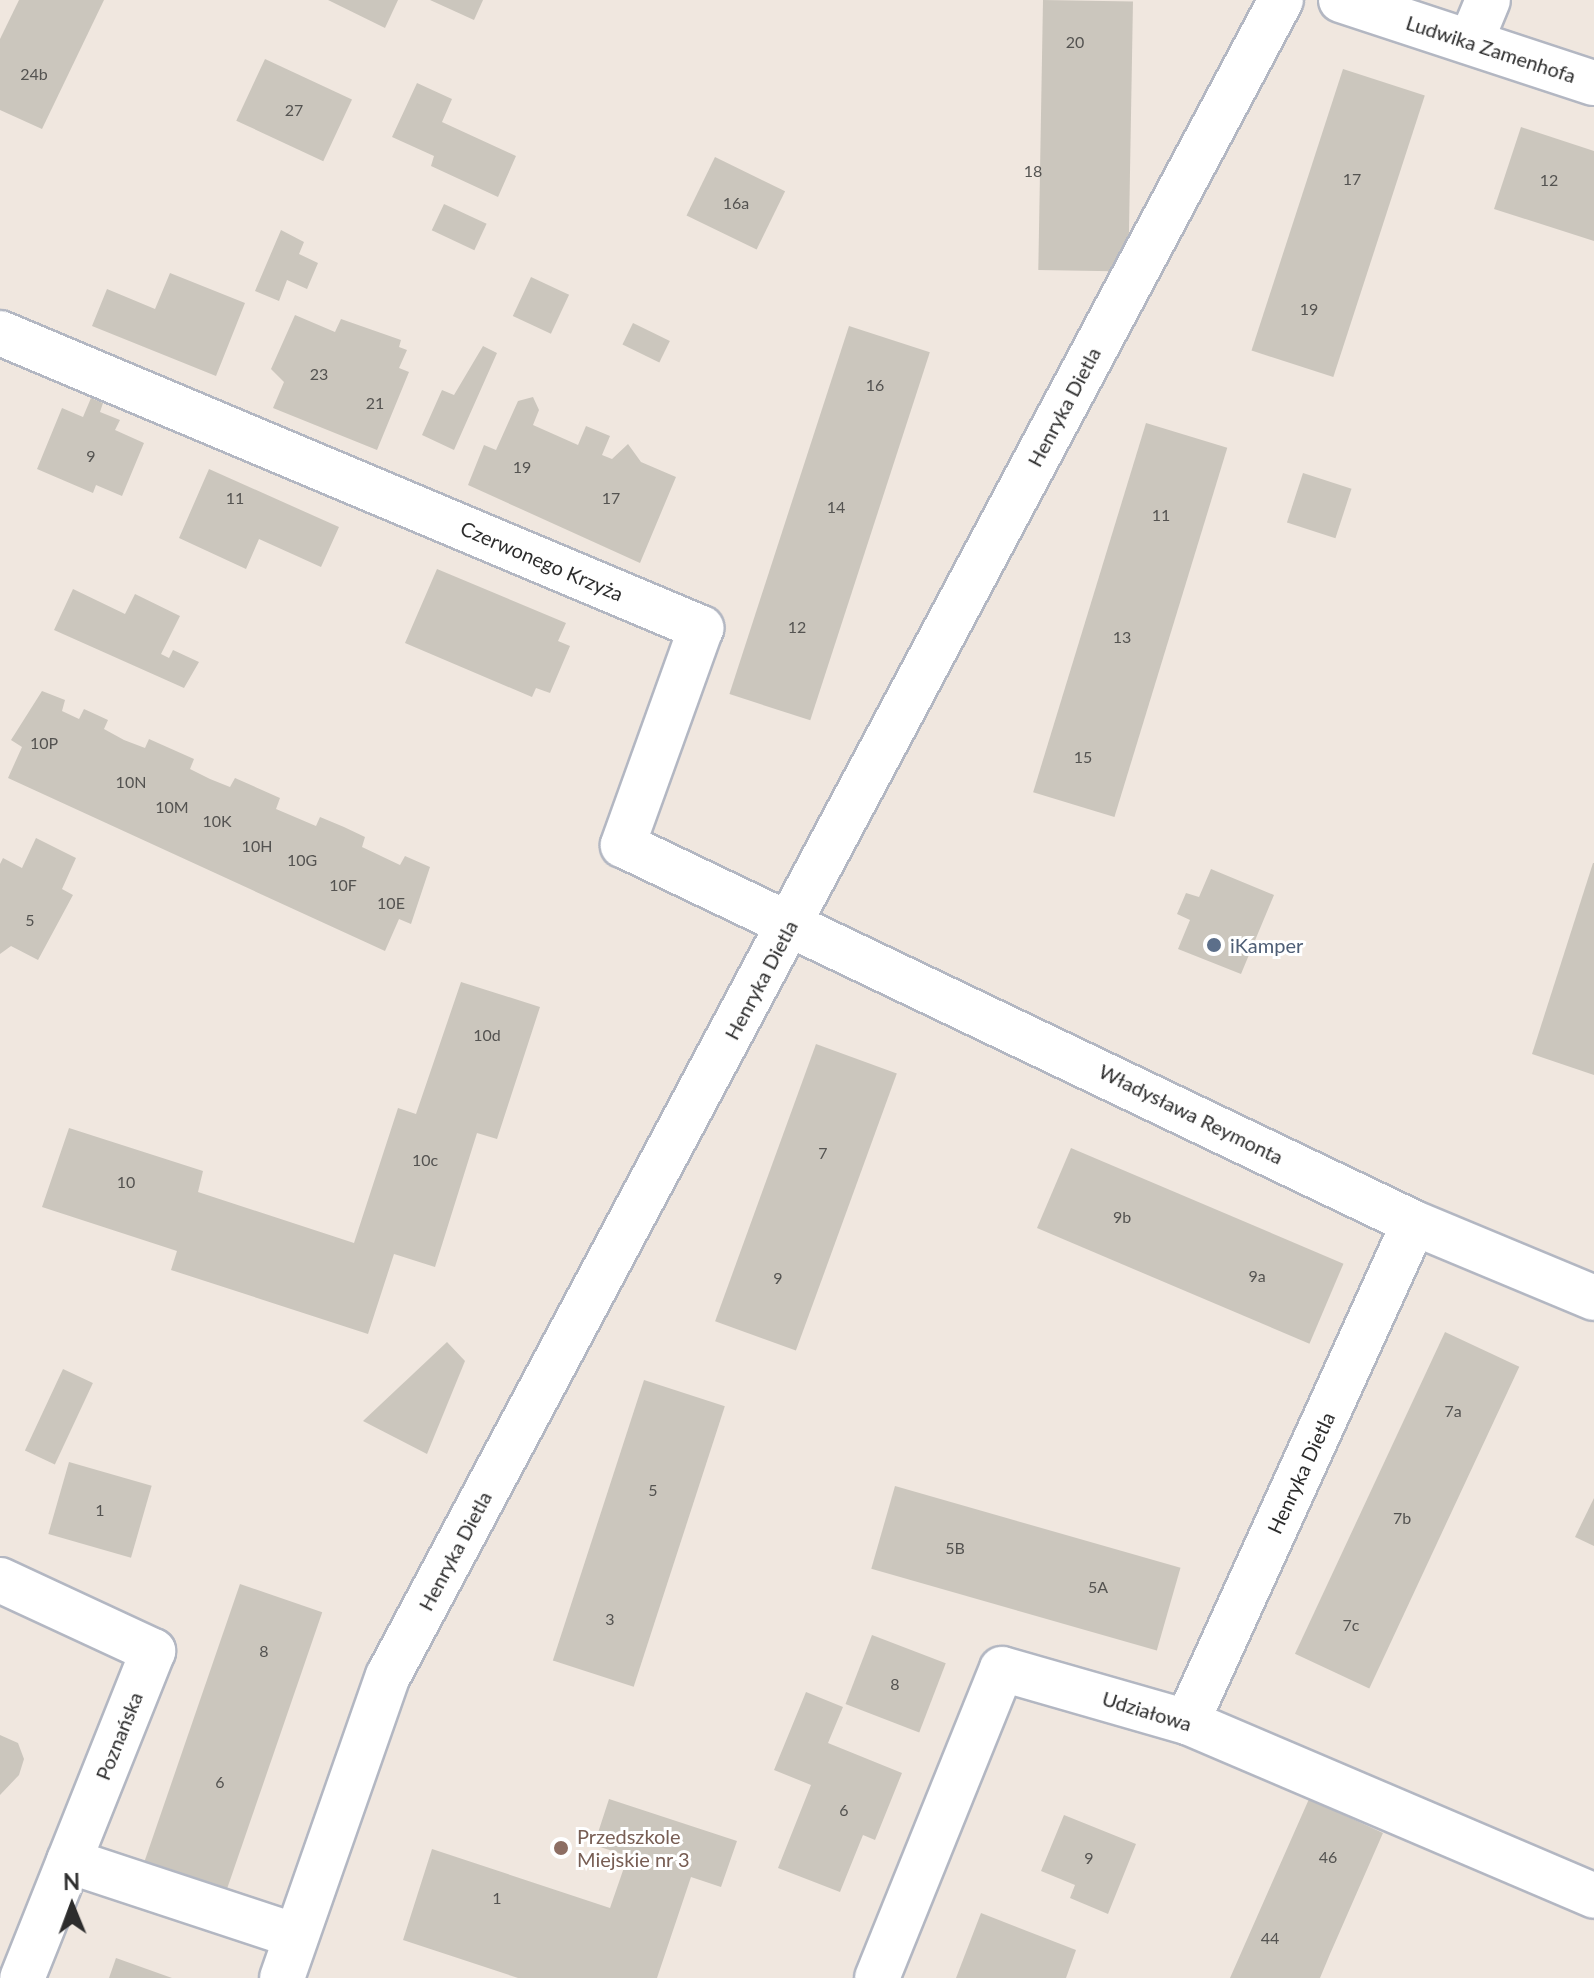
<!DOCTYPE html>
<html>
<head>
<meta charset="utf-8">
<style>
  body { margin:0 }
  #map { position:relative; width:1594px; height:1978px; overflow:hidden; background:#f0e7df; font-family:Lato,sans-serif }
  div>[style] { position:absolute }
  .building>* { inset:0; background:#cbc6bd; transform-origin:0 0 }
  .roads { filter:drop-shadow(2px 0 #b3b7c2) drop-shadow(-2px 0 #b3b7c2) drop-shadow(0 2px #b3b7c2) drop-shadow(0 -2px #b3b7c2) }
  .minor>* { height:44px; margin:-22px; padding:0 22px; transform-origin:22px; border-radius:22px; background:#fff }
  .dots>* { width:22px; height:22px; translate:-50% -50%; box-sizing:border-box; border:4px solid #fff; border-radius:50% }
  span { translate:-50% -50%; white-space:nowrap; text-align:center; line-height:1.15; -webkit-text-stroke:6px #fff; paint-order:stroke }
  .number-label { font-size:16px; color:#545351 }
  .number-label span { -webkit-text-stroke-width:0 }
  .street-label { font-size:20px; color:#2d2d2d }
  .service-label { font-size:20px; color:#4e5e75 }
  .left { translate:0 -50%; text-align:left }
  .education-label { font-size:20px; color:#785e54 }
  .north { position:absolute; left:32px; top:1866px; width:80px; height:80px; -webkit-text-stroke:6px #fff; paint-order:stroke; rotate:359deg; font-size:22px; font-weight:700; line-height:32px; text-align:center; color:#2d2d2d }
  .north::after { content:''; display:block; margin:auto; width:28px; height:36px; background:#2d2d2d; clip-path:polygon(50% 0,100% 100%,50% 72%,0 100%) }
</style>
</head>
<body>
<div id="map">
  <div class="building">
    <i style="clip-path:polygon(19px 0,104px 0,42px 129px,0 110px,0 39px)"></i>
    <i style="clip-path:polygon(328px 0,398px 0,385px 28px)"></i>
    <i style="clip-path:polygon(430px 0,483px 0,474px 20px)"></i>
    <i style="left:1043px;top:0;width:90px;height:270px;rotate:1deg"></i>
    <i style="left:265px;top:59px;width:96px;height:68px;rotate:25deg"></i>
    <i style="left:1343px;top:69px;width:86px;height:296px;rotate:18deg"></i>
    <i style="clip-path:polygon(417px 83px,452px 99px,442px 122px,516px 156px,498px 197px,431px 166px,434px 156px,392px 137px)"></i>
    <i style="clip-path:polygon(1521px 127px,1594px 151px,1594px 241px,1494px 209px)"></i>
    <i style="left:715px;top:157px;width:78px;height:65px;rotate:26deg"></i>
    <i style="left:444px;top:204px;width:47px;height:29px;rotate:25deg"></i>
    <i style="clip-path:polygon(281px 230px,304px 242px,299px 254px,318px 263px,307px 289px,287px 280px,279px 301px,255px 291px)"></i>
    <i style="clip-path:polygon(170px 273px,245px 303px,216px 376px,92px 326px,107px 289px,155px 309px)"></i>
    <i style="left:531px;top:277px;width:42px;height:43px;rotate:25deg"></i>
    <i style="clip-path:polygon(295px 315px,335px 332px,341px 319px,401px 340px,399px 347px,407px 350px,399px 368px,409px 372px,377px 450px,273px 408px,284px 382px,271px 369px)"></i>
    <i style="left:633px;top:323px;width:41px;height:24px;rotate:26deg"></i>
    <i style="left:849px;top:326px;width:85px;height:387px;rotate:18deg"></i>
    <i style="clip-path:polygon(483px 346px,497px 353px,454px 450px,422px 435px,442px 390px,454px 395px)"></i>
    <i style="clip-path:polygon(533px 397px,539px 410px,533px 425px,578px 445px,586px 426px,610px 436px,602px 455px,612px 459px,628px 444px,641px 462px,676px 477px,640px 563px,468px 485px,484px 445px,496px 450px,518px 401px)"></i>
    <i style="clip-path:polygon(91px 398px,103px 403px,100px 412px,120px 420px,115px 430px,144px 443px,122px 496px,96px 485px,93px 493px,37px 469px,62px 408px,83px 417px)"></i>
    <i style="left:1146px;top:423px;width:85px;height:386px;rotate:17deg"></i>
    <i style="clip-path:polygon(209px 469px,339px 527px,321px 567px,259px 539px,246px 569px,179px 538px)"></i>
    <i style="left:1303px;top:473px;width:51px;height:52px;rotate:18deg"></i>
    <i style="clip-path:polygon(437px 569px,566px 623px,558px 641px,570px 646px,550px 693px,536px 688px,532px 697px,405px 643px)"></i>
    <i style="clip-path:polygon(73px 589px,125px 614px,135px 594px,180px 616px,161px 654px,169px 658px,173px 650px,199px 662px,184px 688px,54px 630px)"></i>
    <i style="clip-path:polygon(42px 691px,65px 700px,62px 711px,79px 719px,84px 709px,108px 720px,104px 729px,124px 740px,145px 748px,149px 739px,194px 759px,190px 769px,210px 779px,230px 787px,235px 778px,280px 798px,276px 809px,316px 826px,320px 817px,344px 827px,365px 837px,362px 847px,400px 865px,405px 856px,430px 867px,411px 924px,399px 919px,385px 951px,8px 778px,22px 747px,11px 740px)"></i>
    <i style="clip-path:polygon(36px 838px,76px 858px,62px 889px,73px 895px,38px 960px,11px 946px,0 954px,0 864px,3px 858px,22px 868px)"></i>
    <i style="clip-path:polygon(1593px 863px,1594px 863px,1594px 1075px,1532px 1054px)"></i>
    <i style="clip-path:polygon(1211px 869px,1274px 895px,1241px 974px,1178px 949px,1190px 920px,1177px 914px,1186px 893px,1199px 897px)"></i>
    <i style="clip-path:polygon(461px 982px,540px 1007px,497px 1139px,477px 1133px,435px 1267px,394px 1254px,368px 1334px,171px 1270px,177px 1251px,42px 1207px,69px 1128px,203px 1171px,198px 1192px,354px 1243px,398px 1108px,416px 1114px)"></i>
    <i style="left:816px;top:1044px;width:86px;height:295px;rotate:20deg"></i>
    <i style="left:1071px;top:1148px;width:296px;height:87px;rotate:23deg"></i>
    <i style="left:1445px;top:1332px;width:82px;height:355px;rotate:25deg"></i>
    <i style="clip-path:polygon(447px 1342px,465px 1361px,427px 1454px,363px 1421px)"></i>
    <i style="left:63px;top:1369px;width:33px;height:90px;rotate:25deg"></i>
    <i style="left:644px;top:1380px;width:85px;height:295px;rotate:18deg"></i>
    <i style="left:69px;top:1462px;width:86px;height:75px;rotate:16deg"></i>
    <i style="left:895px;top:1486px;width:297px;height:86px;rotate:16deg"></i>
    <i style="clip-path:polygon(1594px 1498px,1594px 1546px,1575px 1537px)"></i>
    <i style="left:240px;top:1584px;width:87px;height:294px;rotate:19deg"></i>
    <i style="left:872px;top:1635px;width:79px;height:74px;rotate:21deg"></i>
    <i style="clip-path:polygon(806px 1692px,843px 1707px,828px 1743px,902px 1773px,875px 1840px,863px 1835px,840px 1892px,778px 1868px,811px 1785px,774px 1770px)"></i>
    <i style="clip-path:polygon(0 1735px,18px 1743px,24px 1759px,19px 1775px,0 1795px)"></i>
    <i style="clip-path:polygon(609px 1799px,737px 1841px,721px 1887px,691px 1877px,657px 1978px,518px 1978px,403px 1940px,432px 1849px,610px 1908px,628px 1856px,594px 1845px)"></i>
    <i style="clip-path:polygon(1309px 1799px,1383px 1833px,1330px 1954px,1320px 1978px,1230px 1978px)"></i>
    <i style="clip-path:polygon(1064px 1815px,1136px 1844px,1108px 1914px,1070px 1898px,1075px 1885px,1041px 1871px)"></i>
    <i style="clip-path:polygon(981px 1913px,1076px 1950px,1066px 1978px,956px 1978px)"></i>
    <i style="clip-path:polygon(116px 1958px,172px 1978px,109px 1978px)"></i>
  </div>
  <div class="roads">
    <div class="minor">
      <i style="left:1341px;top:0;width:266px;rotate:18.2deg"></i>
      <i style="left:1471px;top:41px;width:44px;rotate:-67.5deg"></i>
      <i style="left:0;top:333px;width:761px;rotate:22.82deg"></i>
      <i style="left:701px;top:628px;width:231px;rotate:109.8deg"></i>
      <i style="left:623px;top:845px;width:877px;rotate:25.54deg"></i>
      <i style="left:1414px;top:1223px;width:195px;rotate:22.6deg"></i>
      <i style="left:0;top:1580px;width:169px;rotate:24.9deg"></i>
      <i style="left:153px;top:1651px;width:352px;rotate:111.8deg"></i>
      <i style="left:1187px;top:1722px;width:548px;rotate:-65.54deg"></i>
      <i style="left:69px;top:1861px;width:239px;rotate:18.3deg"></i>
      <i style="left:282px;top:1978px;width:320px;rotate:-70.7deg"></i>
      <i style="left:388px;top:1676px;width:1899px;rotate:-61.95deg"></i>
      <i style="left:877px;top:1978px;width:333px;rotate:-68deg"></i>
      <i style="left:1002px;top:1669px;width:192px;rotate:16deg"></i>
      <i style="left:1187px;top:1722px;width:443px;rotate:23.1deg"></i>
    </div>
  </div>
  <div class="dots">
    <i style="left:1214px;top:945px;background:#5c6f8a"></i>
    <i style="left:561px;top:1848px;background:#8d6e63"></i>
  </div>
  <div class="number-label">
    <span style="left:1075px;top:42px">20</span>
    <span style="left:34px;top:74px">24b</span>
    <span style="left:294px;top:110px">27</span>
    <span style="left:1033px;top:171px">18</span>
    <span style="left:1352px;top:179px">17</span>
    <span style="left:1549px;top:180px">12</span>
    <span style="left:736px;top:203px">16a</span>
    <span style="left:1309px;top:309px">19</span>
    <span style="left:319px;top:374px">23</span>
    <span style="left:875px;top:385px">16</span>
    <span style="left:375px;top:403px">21</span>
    <span style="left:91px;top:456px">9</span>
    <span style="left:522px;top:467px">19</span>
    <span style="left:235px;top:498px">11</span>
    <span style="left:611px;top:498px">17</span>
    <span style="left:836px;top:507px">14</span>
    <span style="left:1161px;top:515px">11</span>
    <span style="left:797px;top:627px">12</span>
    <span style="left:1122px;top:637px">13</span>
    <span style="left:44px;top:743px">10P</span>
    <span style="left:1083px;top:757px">15</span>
    <span style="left:131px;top:782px">10N</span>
    <span style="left:172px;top:807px">10M</span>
    <span style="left:217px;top:821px">10K</span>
    <span style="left:257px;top:846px">10H</span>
    <span style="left:302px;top:860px">10G</span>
    <span style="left:343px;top:885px">10F</span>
    <span style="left:391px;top:903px">10E</span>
    <span style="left:30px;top:920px">5</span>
    <span style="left:487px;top:1035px">10d</span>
    <span style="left:823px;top:1153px">7</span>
    <span style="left:425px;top:1160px">10c</span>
    <span style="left:126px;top:1182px">10</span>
    <span style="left:1122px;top:1217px">9b</span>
    <span style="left:1257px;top:1276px">9a</span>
    <span style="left:778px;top:1278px">9</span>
    <span style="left:1453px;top:1411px">7a</span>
    <span style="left:653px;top:1490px">5</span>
    <span style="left:100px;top:1510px">1</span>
    <span style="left:1402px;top:1518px">7b</span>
    <span style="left:955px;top:1548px">5B</span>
    <span style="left:1098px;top:1587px">5A</span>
    <span style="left:610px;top:1619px">3</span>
    <span style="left:1351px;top:1625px">7c</span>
    <span style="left:264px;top:1651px">8</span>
    <span style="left:895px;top:1684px">8</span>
    <span style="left:220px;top:1782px">6</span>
    <span style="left:844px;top:1810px">6</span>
    <span style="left:1328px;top:1857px">46</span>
    <span style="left:1089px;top:1858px">9</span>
    <span style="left:497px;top:1898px">1</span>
    <span style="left:1270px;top:1938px">44</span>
  </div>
  <div class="street-label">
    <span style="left:1491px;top:49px;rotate:18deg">Ludwika Zamenhofa</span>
    <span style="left:1064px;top:407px;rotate:-62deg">Henryka Dietla</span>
    <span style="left:542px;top:561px;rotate:23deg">Czerwonego Krzyża</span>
    <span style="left:761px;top:980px;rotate:-62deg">Henryka Dietla</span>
    <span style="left:1191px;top:1114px;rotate:26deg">Władysława Reymonta</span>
    <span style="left:1301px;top:1473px;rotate:-65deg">Henryka Dietla</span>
    <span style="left:455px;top:1551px;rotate:-62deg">Henryka Dietla</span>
    <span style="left:1147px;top:1711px;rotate:17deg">Udziałowa</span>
    <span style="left:119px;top:1736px;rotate:-68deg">Poznańska</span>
  </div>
  <div class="service-label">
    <span class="left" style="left:1230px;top:945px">iKamper</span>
  </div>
  <div class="education-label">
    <span class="left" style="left:577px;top:1848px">Przedszkole<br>Miejskie nr 3</span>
  </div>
  <div class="north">N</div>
</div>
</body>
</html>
